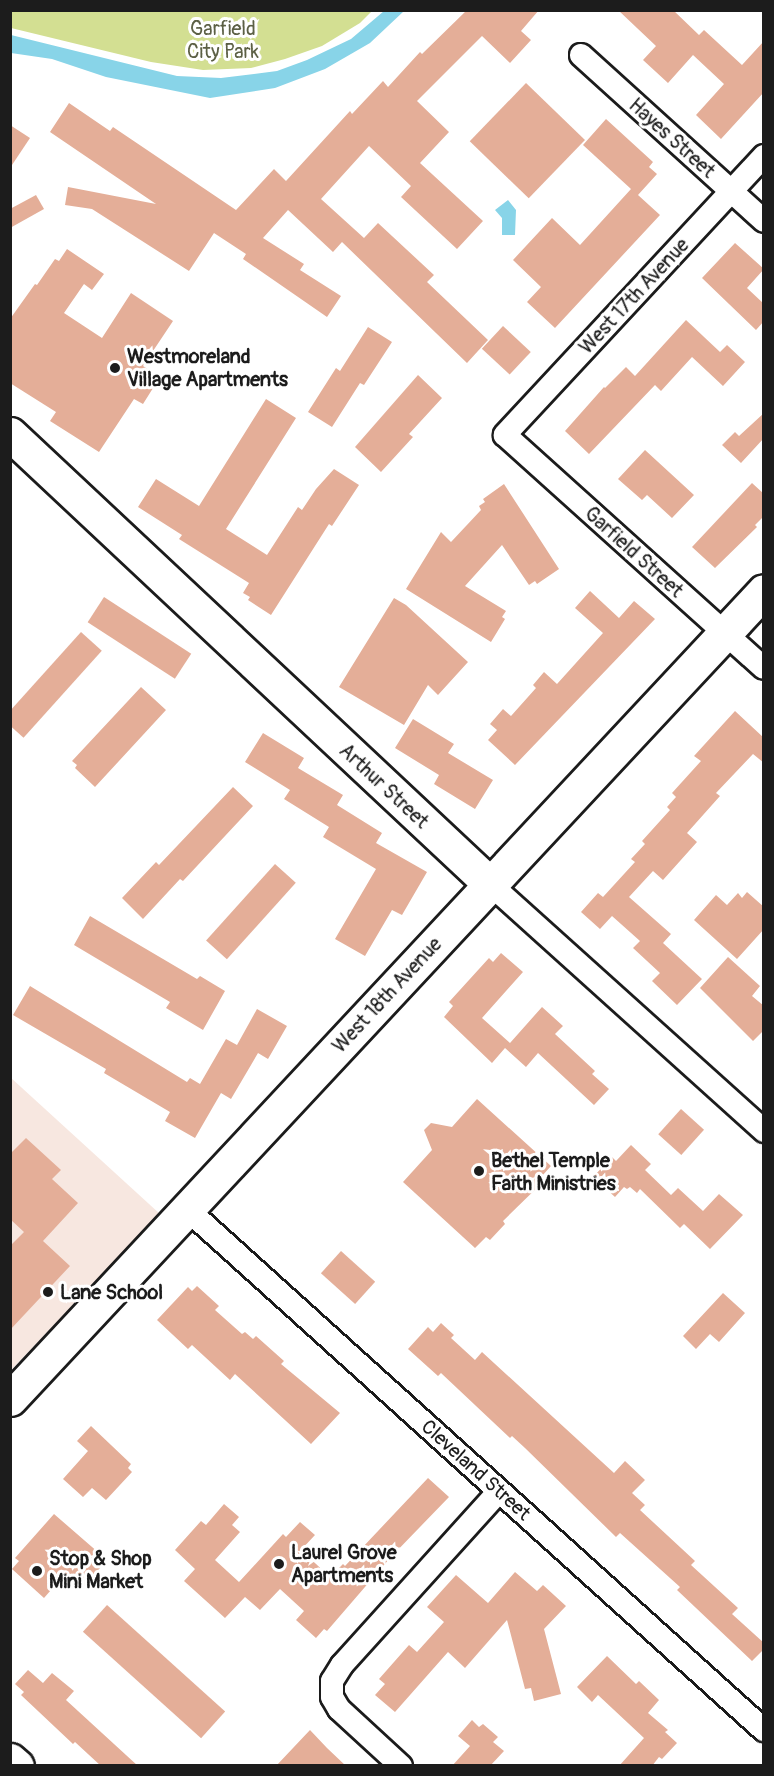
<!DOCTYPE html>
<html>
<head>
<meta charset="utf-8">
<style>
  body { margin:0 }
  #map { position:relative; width:774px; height:1776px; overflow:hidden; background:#fff; font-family:Pangolin,sans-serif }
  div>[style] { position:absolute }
  .built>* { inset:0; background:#f7e7e0 }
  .green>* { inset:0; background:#d3df92 }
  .water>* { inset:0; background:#88d4e8 }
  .building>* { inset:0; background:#e4ae98; transform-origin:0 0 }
  .roads { filter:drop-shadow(2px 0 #1c1c1c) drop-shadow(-2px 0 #1c1c1c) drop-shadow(0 2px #1c1c1c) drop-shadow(0 -2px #1c1c1c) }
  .street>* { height:22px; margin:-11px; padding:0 11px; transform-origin:11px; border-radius:11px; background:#fff }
  .secondary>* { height:33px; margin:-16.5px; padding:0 16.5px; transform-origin:16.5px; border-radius:16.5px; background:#fff }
  .dots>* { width:16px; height:16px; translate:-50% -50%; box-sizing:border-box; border:3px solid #fff; border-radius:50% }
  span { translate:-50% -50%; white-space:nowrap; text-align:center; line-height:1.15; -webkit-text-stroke:6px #fff; paint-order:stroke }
  .park-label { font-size:20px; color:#5c6045 }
  .street-label { font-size:20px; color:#1c1c1c }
  .poi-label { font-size:20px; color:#1c1c1c; font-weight:700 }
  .left { translate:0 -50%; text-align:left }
  .frame { position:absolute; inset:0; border:12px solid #1c1c1c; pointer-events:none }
</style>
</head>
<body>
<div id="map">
  <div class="built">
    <i style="clip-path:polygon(10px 1077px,160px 1214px,11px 1370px,10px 1370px)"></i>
  </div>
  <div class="green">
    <i style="clip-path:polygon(10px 11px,11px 10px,372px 11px,360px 23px,322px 46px,285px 59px,251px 68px,203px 70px,151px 62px,11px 28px)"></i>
  </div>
  <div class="water">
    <i style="clip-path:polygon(384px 11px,404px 11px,370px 43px,325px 69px,275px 88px,210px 98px,106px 77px,52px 59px,11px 53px,11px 35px,177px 76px,221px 78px,277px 71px,307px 60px,351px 39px)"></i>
    <i style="clip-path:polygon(508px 200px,516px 210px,515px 235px,502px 235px,502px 218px,495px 210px)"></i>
  </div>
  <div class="building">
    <i style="clip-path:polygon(467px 10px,539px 10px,521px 31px,531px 40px,510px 63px,482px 36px,417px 101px,449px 132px,420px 163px,483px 221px,457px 249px,401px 197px,411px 186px,369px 146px,321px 199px,364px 238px,378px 223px,434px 275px,427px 282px,488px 340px,467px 363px,342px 242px,333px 252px,288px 210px,263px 238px,304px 264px,300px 270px,341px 296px,327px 317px,243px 259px,246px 254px,214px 233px,189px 271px,92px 209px,65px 205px,68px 187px,156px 204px,50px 132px,69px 103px,110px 131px,113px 127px,236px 210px,274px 169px,286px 181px,350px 111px,352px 114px,383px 81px,388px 87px,420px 52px,422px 54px)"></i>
    <i style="clip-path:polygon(618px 10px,673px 10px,699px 35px,704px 30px,742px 65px,764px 41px,764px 92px,721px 139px,696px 115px,724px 84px,693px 55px,668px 83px,643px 60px,656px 46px)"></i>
    <i style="left:526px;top:83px;width:82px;height:81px;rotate:44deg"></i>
    <i style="clip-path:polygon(606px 119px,653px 162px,649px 167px,657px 174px,638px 195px,660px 215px,555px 328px,527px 302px,541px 287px,513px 260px,552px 218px,580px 245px,631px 189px,583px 145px)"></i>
    <i style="clip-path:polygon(10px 125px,30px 138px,10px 168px)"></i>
    <i style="clip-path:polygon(36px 195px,44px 209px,10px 228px,10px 209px)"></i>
    <i style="clip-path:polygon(735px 243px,764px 269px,747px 288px,764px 304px,764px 321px,756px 330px,702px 278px)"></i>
    <i style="clip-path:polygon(67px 249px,104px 274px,92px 290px,84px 284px,64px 313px,102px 338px,131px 293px,173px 321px,143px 366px,160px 377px,143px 404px,134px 399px,99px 452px,50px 421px,56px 412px,10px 383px,10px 319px,35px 284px,37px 285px,55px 259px,59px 261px)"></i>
    <i style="clip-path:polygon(686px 320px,720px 352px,727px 345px,745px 362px,723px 386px,692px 357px,661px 391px,655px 385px,589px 454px,565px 431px,604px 387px,605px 388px,626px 367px,635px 376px)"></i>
    <i style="left:503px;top:326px;width:38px;height:31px;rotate:43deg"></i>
    <i style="clip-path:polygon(368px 327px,392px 342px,364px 385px,360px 383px,332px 427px,308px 412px,336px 368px,340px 371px)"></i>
    <i style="clip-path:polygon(418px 375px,442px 398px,409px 434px,413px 437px,381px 472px,355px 447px)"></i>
    <i style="clip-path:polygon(266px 399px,296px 418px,226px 529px,267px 555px,298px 507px,302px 510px,316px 489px,334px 469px,359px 485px,332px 526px,329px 524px,271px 615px,248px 600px,250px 597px,243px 593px,249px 583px,179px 539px,182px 535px,138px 507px,156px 479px,199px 506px)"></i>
    <i style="clip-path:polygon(764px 413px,764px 438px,741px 463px,722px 445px,735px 432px,739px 436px)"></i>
    <i style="clip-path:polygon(645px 450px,694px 495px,672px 518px,647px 495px,642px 500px,618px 479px)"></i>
    <i style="clip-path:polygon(752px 483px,764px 494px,764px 516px,755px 525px,757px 527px,715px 568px,692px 547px)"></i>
    <i style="clip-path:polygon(504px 484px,559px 569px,537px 584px,535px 581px,529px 585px,502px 545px,465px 586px,506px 611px,502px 617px,505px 619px,491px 642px,406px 589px,441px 532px,451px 542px,481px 510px,479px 506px,485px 502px,483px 499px)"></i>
    <i style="clip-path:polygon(590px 591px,619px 618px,634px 601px,655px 619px,515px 765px,488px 740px,497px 730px,490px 724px,503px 709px,511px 716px,536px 688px,533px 685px,544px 672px,557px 684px,603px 633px,575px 608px)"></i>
    <i style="left:104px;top:597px;width:104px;height:30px;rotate:33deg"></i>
    <i style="clip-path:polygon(394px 598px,406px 605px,468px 662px,438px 695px,428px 685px,404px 725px,339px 687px)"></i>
    <i style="left:81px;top:632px;width:28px;height:117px;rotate:42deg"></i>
    <i style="clip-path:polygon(141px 687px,166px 710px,95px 787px,75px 768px,77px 765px,72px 761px)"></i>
    <i style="clip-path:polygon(735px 711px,764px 738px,764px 763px,753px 754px,716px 793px,720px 796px,687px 833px,697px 842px,663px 880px,653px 871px,629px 897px,671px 934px,663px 943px,702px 979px,677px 1005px,652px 981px,660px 973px,633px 948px,640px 941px,612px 916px,600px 929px,581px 912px,598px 893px,603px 897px,635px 862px,631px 859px,645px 844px,642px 841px,670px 810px,667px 807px,676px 797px,672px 793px,701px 761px,694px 756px)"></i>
    <i style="clip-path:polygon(413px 719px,454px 744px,448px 753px,493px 780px,475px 809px,434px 784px,439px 775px,395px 748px)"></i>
    <i style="clip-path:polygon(263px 733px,304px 758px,298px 768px,343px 795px,337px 805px,382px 833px,376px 843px,427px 872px,402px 915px,392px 910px,365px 956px,335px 939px,376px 869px,323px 837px,329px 827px,284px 799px,290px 790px,245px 762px)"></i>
    <i style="clip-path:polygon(233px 787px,253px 806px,183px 881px,180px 879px,143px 919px,122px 898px,156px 862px,159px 865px)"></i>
    <i style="left:275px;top:864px;width:28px;height:103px;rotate:42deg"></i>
    <i style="clip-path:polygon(747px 892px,764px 907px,764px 929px,737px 959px,694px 920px,716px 895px,727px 905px,738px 893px,742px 898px)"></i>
    <i style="clip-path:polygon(90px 916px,197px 979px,200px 976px,225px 991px,203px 1030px,166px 1008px,170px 1002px,74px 945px)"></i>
    <i style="clip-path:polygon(501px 953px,523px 972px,482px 1018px,510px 1043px,542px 1007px,563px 1026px,555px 1034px,595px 1071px,592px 1074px,609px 1089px,594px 1105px,538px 1053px,526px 1067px,505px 1048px,492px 1063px,444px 1017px,453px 1006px,449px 1002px,489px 958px,493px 962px)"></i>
    <i style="clip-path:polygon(728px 957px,760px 986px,752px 996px,764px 1006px,764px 1030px,753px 1041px,700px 988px)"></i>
    <i style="clip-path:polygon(30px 986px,187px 1082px,190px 1078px,200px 1084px,226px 1039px,237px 1045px,257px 1009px,287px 1026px,268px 1059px,258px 1053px,231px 1099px,221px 1093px,195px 1138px,165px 1121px,170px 1112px,104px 1073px,106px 1069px,13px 1015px)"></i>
    <i style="clip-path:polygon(477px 1099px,551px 1166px,542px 1176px,546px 1179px,503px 1221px,505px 1224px,490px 1240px,486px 1237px,475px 1248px,403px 1182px,432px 1150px,424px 1130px,431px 1123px,452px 1127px)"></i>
    <i style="left:681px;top:1109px;width:31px;height:34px;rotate:42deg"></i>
    <i style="clip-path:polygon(26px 1138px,61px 1170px,52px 1179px,78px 1203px,43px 1241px,70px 1266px,10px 1330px,10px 1246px,24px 1232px,10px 1219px,10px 1154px)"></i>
    <i style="clip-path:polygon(631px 1145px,651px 1164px,645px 1170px,671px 1195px,678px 1188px,703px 1211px,719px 1194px,743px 1215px,710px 1249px,684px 1224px,680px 1228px,640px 1189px,637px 1193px,630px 1187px,627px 1189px,624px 1187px,615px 1197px,593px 1177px,612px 1157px,616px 1161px)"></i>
    <i style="left:341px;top:1251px;width:46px;height:30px;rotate:42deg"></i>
    <i style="clip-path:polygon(197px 1286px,219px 1306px,215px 1310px,242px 1334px,245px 1332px,253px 1339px,256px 1336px,284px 1361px,281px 1364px,340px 1413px,311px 1444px,235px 1374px,230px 1380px,192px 1345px,188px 1349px,157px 1320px,188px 1287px,192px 1291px)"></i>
    <i style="clip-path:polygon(723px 1293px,745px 1313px,719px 1342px,710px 1334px,696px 1349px,683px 1336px)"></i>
    <i style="clip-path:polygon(441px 1323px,454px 1335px,451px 1338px,475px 1360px,482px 1352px,614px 1473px,625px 1461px,645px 1480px,632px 1493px,645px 1505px,640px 1510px,695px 1561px,691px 1565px,738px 1608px,732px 1614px,764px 1643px,764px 1649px,752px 1661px,677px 1590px,680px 1587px,620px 1533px,616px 1537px,525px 1448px,512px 1436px,510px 1438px,441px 1373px,438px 1376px,408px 1349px,428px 1327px,433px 1332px)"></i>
    <i style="clip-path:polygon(91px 1426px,131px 1464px,128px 1468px,132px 1472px,106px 1500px,92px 1488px,83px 1497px,63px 1479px,88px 1451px,77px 1441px)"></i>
    <i style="clip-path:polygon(428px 1478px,449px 1497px,390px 1558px,327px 1631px,324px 1629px,316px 1638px,296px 1620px,304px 1611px,280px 1589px,260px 1610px,245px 1597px,225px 1618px,184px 1581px,195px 1569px,175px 1550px,201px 1521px,206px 1525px,224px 1504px,239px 1517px,232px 1525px,240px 1532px,215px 1560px,239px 1582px,283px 1534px,286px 1537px,300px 1522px,315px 1535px,301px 1550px,330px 1577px,343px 1564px,345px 1566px)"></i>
    <i style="clip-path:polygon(54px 1514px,107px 1560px,82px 1589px,65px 1574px,44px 1598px,12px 1569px,19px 1561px,15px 1558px)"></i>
    <i style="clip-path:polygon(515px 1572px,537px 1591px,543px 1585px,566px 1606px,544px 1629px,561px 1694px,534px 1701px,531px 1688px,525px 1689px,507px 1620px,465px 1668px,448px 1652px,395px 1712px,375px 1695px,385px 1684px,379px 1679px,409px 1645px,417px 1652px,444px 1622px,427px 1607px,456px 1575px,488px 1603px)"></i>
    <i style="left:107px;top:1605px;width:159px;height:36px;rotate:42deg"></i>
    <i style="clip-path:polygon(607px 1656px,636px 1684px,639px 1681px,659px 1700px,648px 1713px,668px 1730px,665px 1732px,677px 1743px,662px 1759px,659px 1757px,652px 1766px,619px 1766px,644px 1738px,598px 1695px,592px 1702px,577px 1687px)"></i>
    <i style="clip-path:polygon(28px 1670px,43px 1683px,52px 1673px,74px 1691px,66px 1700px,138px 1766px,101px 1766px,75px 1742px,73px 1744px,21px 1695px,24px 1692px,15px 1684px)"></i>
    <i style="clip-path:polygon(472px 1720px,479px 1727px,483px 1724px,498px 1737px,493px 1742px,504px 1751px,490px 1766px,452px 1766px,470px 1746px,458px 1736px)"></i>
    <i style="clip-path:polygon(310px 1730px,327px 1748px,346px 1766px,276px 1766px)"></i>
  </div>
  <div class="roads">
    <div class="street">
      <i style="left:581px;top:55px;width:247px;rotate:42.2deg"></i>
      <i style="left:764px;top:156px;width:381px;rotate:132.9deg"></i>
      <i style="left:505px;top:435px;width:348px;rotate:42deg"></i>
      <i style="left:490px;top:884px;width:369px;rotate:42deg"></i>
      <i style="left:188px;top:1210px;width:776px;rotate:42.08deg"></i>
      <i style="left:401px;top:1766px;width:84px;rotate:-137.4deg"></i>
      <i style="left:339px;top:1709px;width:14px;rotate:-120deg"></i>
      <i style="left:332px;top:1697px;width:16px;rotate:-90deg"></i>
      <i style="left:332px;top:1681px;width:19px;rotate:-58deg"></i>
      <i style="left:342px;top:1665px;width:234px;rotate:-47.9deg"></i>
    </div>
    <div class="secondary">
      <i style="left:10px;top:434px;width:658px;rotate:43.15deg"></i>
      <i style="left:10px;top:1399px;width:1105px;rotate:-46.98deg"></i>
      <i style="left:10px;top:1760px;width:9px;rotate:41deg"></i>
    </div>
  </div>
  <div class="dots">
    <i style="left:115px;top:368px;background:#1c1c1c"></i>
    <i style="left:479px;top:1171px;background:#1c1c1c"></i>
    <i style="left:48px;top:1292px;background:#1c1c1c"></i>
    <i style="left:279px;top:1564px;background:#1c1c1c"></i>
    <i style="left:37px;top:1571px;background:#1c1c1c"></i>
  </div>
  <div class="park-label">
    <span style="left:223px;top:40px">Garfield<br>City Park</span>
  </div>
  <div class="street-label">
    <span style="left:672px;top:138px;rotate:42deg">Hayes Street</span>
    <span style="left:634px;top:296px;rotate:-47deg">West 17th Avenue</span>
    <span style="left:634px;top:552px;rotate:42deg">Garfield Street</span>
    <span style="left:384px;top:786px;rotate:43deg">Arthur Street</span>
    <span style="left:387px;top:995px;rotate:-47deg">West 18th Avenue</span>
    <span style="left:476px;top:1470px;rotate:42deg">Cleveland Street</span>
  </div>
  <div class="poi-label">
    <span class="left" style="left:127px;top:368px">Westmoreland<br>Village Apartments</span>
    <span class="left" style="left:491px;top:1172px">Bethel Temple<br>Faith Ministries</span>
    <span class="left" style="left:60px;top:1292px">Lane School</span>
    <span class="left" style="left:291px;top:1564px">Laurel Grove<br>Apartments</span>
    <span class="left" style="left:49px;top:1570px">Stop &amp; Shop<br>Mini Market</span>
  </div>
  <div class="frame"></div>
</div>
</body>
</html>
